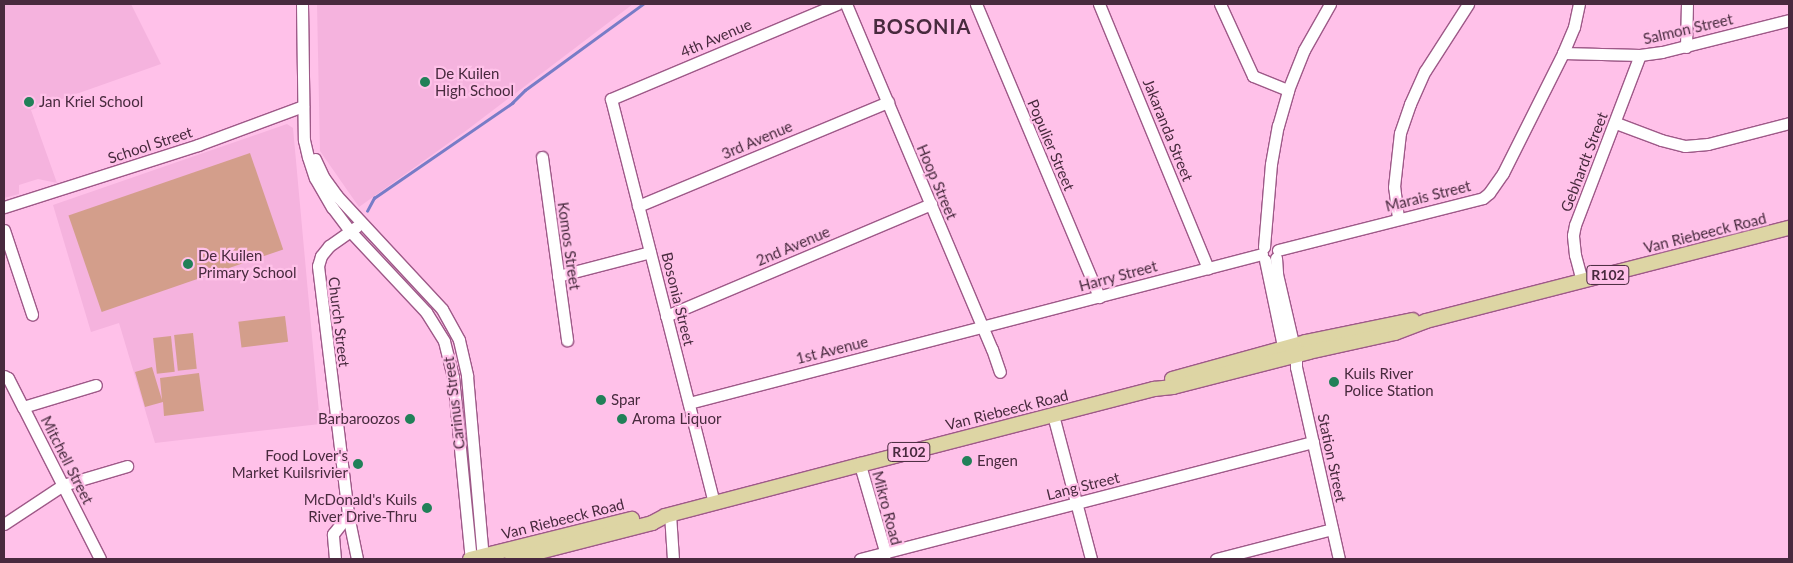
<!DOCTYPE html>
<html>
<head>
<meta charset="utf-8">
<style>
  body { margin:0 }
  #map { position:relative; width:1793px; height:563px; overflow:hidden; background:#ffc1e9; font-family:Lato,sans-serif }
  div>[style] { position:absolute }
  .built>* { inset:0; background:#f5b3de }
  .green>* { inset:0; background:#d39e8b; transform-origin:0 0 }
  .stream>* { height:2.5px; margin:-1.25px; padding:0 1.25px; transform-origin:1.25px; border-radius:1.25px; background:#787cc7 }
  .roads { filter:drop-shadow(1px 0 #9e5988) drop-shadow(-1px 0 #9e5988) drop-shadow(0 1px #9e5988) drop-shadow(0 -1px #9e5988) }
  .minor>* { height:11px; margin:-5.5px; padding:0 5.5px; transform-origin:5.5px; border-radius:5.5px; background:#fff }
  .major>* { height:14px; margin:-7px; padding:0 7px; transform-origin:7px; border-radius:7px; background:#ddd5a4 }
  .dots>* { width:14px; height:14px; translate:-50% -50%; box-sizing:border-box; border:2px solid #ffc1e9; border-radius:50% }
  span { translate:-50% -50%; white-space:nowrap; text-align:center; line-height:1.15; -webkit-text-stroke:4.5px #ffc1e9; paint-order:stroke }
  .shield-label span { padding:1px 4px; background:#ffc1e9; border:1px solid; border-radius:4px; -webkit-text-stroke-width:0 }
  .shield-label { font-size:14px; color:#482a3e; font-weight:700 }
  .street-label { font-size:15px; color:#482a3e }
  .poi-label { font-size:15px; color:#482a3e }
  .left { translate:0 -50%; text-align:left }
  .right { translate:-100% -50%; text-align:right }
  .district-label { font-size:20px; color:#482a3e; font-weight:700; letter-spacing:1px }
  .frame { position:absolute; inset:0; border:5px solid #482a3e; pointer-events:none }
</style>
</head>
<body>
<div id="map">
  <div class="built">
    <i style="clip-path:polygon(4px 4px,131px 4px,161px 64px,31px 110px,57px 183px,38px 179px,19px 185px,19px 194px,4px 198px)"></i>
    <i style="clip-path:polygon(317px 4px,633px 4px,467px 130px,359px 207px,320px 151px)"></i>
    <i style="clip-path:polygon(287px 124px,293px 128px,320px 424px,155px 443px,119px 323px,91px 332px,53px 205px)"></i>
  </div>
  <div class="green">
    <i style="left:250px;top:153px;width:102px;height:192px;rotate:71deg"></i>
    <i style="left:285px;top:316px;width:26px;height:47px;rotate:83deg"></i>
    <i style="left:193px;top:333px;width:36px;height:19px;rotate:84deg"></i>
    <i style="left:171px;top:336px;width:36px;height:18px;rotate:84deg"></i>
    <i style="clip-path:polygon(152px 367px,162px 400px,160px 378px,199px 373px,204px 411px,164px 416px,163px 402px,145px 407px,135px 372px)"></i>
  </div>
  <div class="stream">
    <i style="left:367px;top:211px;width:15px;rotate:-62deg"></i>
    <i style="left:374px;top:198px;width:168px;rotate:-34.5deg"></i>
    <i style="left:512px;top:103px;width:18px;rotate:-45deg"></i>
    <i style="left:525px;top:90px;width:146px;rotate:-36.1deg"></i>
  </div>
  <div class="roads">
    <div class="minor">
      <i style="left:302px;top:4px;width:136px;rotate:89.2deg"></i>
      <i style="left:304px;top:140px;width:17px;rotate:77deg"></i>
      <i style="left:308px;top:157px;width:22px;rotate:72deg"></i>
      <i style="left:315px;top:178px;width:34px;rotate:60deg"></i>
      <i style="left:332px;top:207px;width:30px;rotate:53deg"></i>
      <i style="left:350px;top:231px;width:111px;rotate:46.8deg"></i>
      <i style="left:426px;top:312px;width:34px;rotate:58deg"></i>
      <i style="left:444px;top:341px;width:37px;rotate:76deg"></i>
      <i style="left:453px;top:377px;width:183px;rotate:84.4deg"></i>
      <i style="left:846px;top:4px;width:375px;rotate:67.1deg"></i>
      <i style="left:992px;top:349px;width:24px;rotate:71deg"></i>
      <i style="left:976px;top:4px;width:318px;rotate:67.2deg"></i>
      <i style="left:1099px;top:4px;width:286px;rotate:67.6deg"></i>
      <i style="left:1220px;top:4px;width:79px;rotate:65.4deg"></i>
      <i style="left:1253px;top:76px;width:38px;rotate:22deg"></i>
      <i style="left:1686px;top:47px;width:43px;rotate:-88.7deg"></i>
      <i style="left:1563px;top:53px;width:77px;rotate:1.5deg"></i>
      <i style="left:1640px;top:55px;width:22px;rotate:-8deg"></i>
      <i style="left:1662px;top:52px;width:131px;rotate:-14.1deg"></i>
      <i style="left:1616px;top:123px;width:48px;rotate:20.7deg"></i>
      <i style="left:1661px;top:140px;width:25px;rotate:14deg"></i>
      <i style="left:1685px;top:146px;width:23px;rotate:-5deg"></i>
      <i style="left:1708px;top:144px;width:84px;rotate:-14.5deg"></i>
      <i style="left:542px;top:157px;width:185px;rotate:82.2deg"></i>
      <i style="left:315px;top:159px;width:21px;rotate:65deg"></i>
      <i style="left:324px;top:178px;width:22px;rotate:54deg"></i>
      <i style="left:337px;top:196px;width:154px;rotate:47.1deg"></i>
      <i style="left:442px;top:309px;width:35px;rotate:61deg"></i>
      <i style="left:459px;top:340px;width:37px;rotate:77deg"></i>
      <i style="left:467px;top:376px;width:184px;rotate:85deg"></i>
      <i style="left:638px;top:206px;width:271px;rotate:-22.6deg"></i>
      <i style="left:4px;top:207px;width:204px;rotate:-17.7deg"></i>
      <i style="left:198px;top:145px;width:112px;rotate:-20.4deg"></i>
      <i style="left:1398px;top:218px;width:31px;rotate:-97deg"></i>
      <i style="left:1394px;top:187px;width:54px;rotate:-83.7deg"></i>
      <i style="left:1400px;top:133px;width:31px;rotate:-71deg"></i>
      <i style="left:1410px;top:104px;width:36px;rotate:-66deg"></i>
      <i style="left:1425px;top:71px;width:80px;rotate:-57.3deg"></i>
      <i style="left:356px;top:227px;width:33px;rotate:145deg"></i>
      <i style="left:329px;top:246px;width:13px;rotate:129deg"></i>
      <i style="left:321px;top:256px;width:10px;rotate:107deg"></i>
      <i style="left:318px;top:266px;width:251px;rotate:83.1deg"></i>
      <i style="left:348px;top:515px;width:45px;rotate:78.4deg"></i>
      <i style="left:4px;top:230px;width:89px;rotate:71.6deg"></i>
      <i style="left:1264px;top:247px;width:83px;rotate:-85.2deg"></i>
      <i style="left:1271px;top:164px;width:39px;rotate:-80deg"></i>
      <i style="left:1278px;top:126px;width:37px;rotate:-74deg"></i>
      <i style="left:1288px;top:90px;width:43px;rotate:-68.2deg"></i>
      <i style="left:1304px;top:50px;width:53px;rotate:-60.5deg"></i>
      <i style="left:1278px;top:250px;width:211px;rotate:-14.2deg"></i>
      <i style="left:1483px;top:198px;width:8px;rotate:-40deg"></i>
      <i style="left:1489px;top:193px;width:24px;rotate:-55deg"></i>
      <i style="left:1503px;top:173px;width:134px;rotate:-63.4deg"></i>
      <i style="left:1563px;top:53px;width:28px;rotate:-67deg"></i>
      <i style="left:1574px;top:27px;width:24px;rotate:-78deg"></i>
      <i style="left:1276px;top:258px;width:16px;rotate:86deg"></i>
      <i style="left:1277px;top:274px;width:84px;rotate:77deg"></i>
      <i style="left:1296px;top:356px;width:11px;rotate:90deg"></i>
      <i style="left:1296px;top:367px;width:197px;rotate:77.4deg"></i>
      <i style="left:1265px;top:260px;width:98px;rotate:78.2deg"></i>
      <i style="left:558px;top:276px;width:95px;rotate:-14.6deg"></i>
      <i style="left:1582px;top:281px;width:27px;rotate:-105deg"></i>
      <i style="left:1575px;top:255px;width:20px;rotate:-96deg"></i>
      <i style="left:1573px;top:235px;width:10px;rotate:-79deg"></i>
      <i style="left:1575px;top:225px;width:182px;rotate:-69.1deg"></i>
      <i style="left:666px;top:316px;width:288px;rotate:-22.9deg"></i>
      <i style="left:4px;top:376px;width:4px;rotate:27deg"></i>
      <i style="left:8px;top:378px;width:33px;rotate:63deg"></i>
      <i style="left:23px;top:407px;width:170px;rotate:63.1deg"></i>
      <i style="left:689px;top:403px;width:592px;rotate:-14.58deg"></i>
      <i style="left:23px;top:407px;width:76px;rotate:-16.8deg"></i>
      <i style="left:1053px;top:415px;width:149px;rotate:75.2deg"></i>
      <i style="left:860px;top:465px;width:90px;rotate:73.8deg"></i>
      <i style="left:885px;top:551px;width:7px;rotate:98deg"></i>
      <i style="left:714px;top:503px;width:417px;rotate:-104.3deg"></i>
      <i style="left:611px;top:99px;width:245px;rotate:-22.8deg"></i>
      <i style="left:670px;top:514px;width:45px;rotate:86.2deg"></i>
      <i style="left:4px;top:524px;width:71px;rotate:-33.5deg"></i>
      <i style="left:63px;top:485px;width:67px;rotate:-16.5deg"></i>
      <i style="left:335px;top:559px;width:25px;rotate:-95deg"></i>
      <i style="left:333px;top:534px;width:24px;rotate:-52deg"></i>
      <i style="left:860px;top:559px;width:468px;rotate:-14.5deg"></i>
      <i style="left:1216px;top:559px;width:120px;rotate:-14.5deg"></i>
    </div>
    <div class="major">
      <i style="left:1172px;top:379px;width:139px;rotate:-15.4deg"></i>
      <i style="left:1306px;top:342px;width:109px;rotate:-11.6deg"></i>
      <i style="left:470px;top:559px;width:167px;rotate:-13.9deg"></i>
      <i style="left:512px;top:559px;width:145px;rotate:-14.4deg"></i>
      <i style="left:652px;top:523px;width:15px;rotate:-28deg"></i>
      <i style="left:665px;top:516px;width:202px;rotate:-14.7deg"></i>
      <i style="left:860px;top:465px;width:304px;rotate:-14.5deg"></i>
      <i style="left:1154px;top:389px;width:19px;rotate:-6deg"></i>
      <i style="left:1173px;top:387px;width:140px;rotate:-14.4deg"></i>
      <i style="left:1309px;top:352px;width:88px;rotate:-12.5deg"></i>
      <i style="left:1395px;top:333px;width:33px;rotate:-21deg"></i>
      <i style="left:1426px;top:321px;width:375px;rotate:-14.4deg"></i>
    </div>
  </div>
  <div class="dots">
    <i style="left:425px;top:82px;background:#218058"></i>
    <i style="left:29px;top:102px;background:#218058"></i>
    <i style="left:188px;top:264px;background:#218058"></i>
    <i style="left:1334px;top:382px;background:#218058"></i>
    <i style="left:601px;top:400px;background:#218058"></i>
    <i style="left:410px;top:419px;background:#218058"></i>
    <i style="left:622px;top:419px;background:#218058"></i>
    <i style="left:967px;top:461px;background:#218058"></i>
    <i style="left:358px;top:464px;background:#218058"></i>
    <i style="left:427px;top:508px;background:#218058"></i>
  </div>
  <div class="shield-label">
    <span style="left:1608px;top:275px">R102</span>
    <span style="left:909px;top:452px">R102</span>
  </div>
  <div class="street-label">
    <span style="left:1688px;top:29px;rotate:-13deg">Salmon Street</span>
    <span style="left:716px;top:38px;rotate:-23deg">4th Avenue</span>
    <span style="left:1168px;top:130px;rotate:68deg">Jakaranda Street</span>
    <span style="left:757px;top:140px;rotate:-23deg">3rd Avenue</span>
    <span style="left:150px;top:145px;rotate:-18deg">School Street</span>
    <span style="left:1051px;top:145px;rotate:67deg">Populier Street</span>
    <span style="left:1584px;top:162px;rotate:-69deg">Gebhardt Street</span>
    <span style="left:937px;top:182px;rotate:67deg">Hoop Street</span>
    <span style="left:1428px;top:196px;rotate:-14deg">Marais Street</span>
    <span style="left:1705px;top:233px;rotate:-14deg">Van Riebeeck Road</span>
    <span style="left:569px;top:246px;rotate:82deg">Komos Street</span>
    <span style="left:793px;top:246px;rotate:-23deg">2nd Avenue</span>
    <span style="left:1118px;top:276px;rotate:-15deg">Harry Street</span>
    <span style="left:678px;top:299px;rotate:76deg">Bosonia Street</span>
    <span style="left:339px;top:322px;rotate:83deg">Church Street</span>
    <span style="left:832px;top:350px;rotate:-14deg">1st Avenue</span>
    <span style="left:454px;top:403px;rotate:-97deg">Carinus Street</span>
    <span style="left:1007px;top:410px;rotate:-14deg">Van Riebeeck Road</span>
    <span style="left:1332px;top:458px;rotate:78deg">Station Street</span>
    <span style="left:67px;top:460px;rotate:63deg">Mitchell Street</span>
    <span style="left:1083px;top:486px;rotate:-14deg">Lang Street</span>
    <span style="left:887px;top:508px;rotate:75deg">Mikro Road</span>
    <span style="left:563px;top:519px;rotate:-14deg">Van Riebeeck Road</span>
  </div>
  <div class="poi-label">
    <span class="left" style="left:435px;top:82px">De Kuilen<br>High School</span>
    <span class="left" style="left:39px;top:102px">Jan Kriel School</span>
    <span class="left" style="left:198px;top:264px">De Kuilen<br>Primary School</span>
    <span class="left" style="left:1344px;top:382px">Kuils River<br>Police Station</span>
    <span class="left" style="left:611px;top:400px">Spar</span>
    <span class="right" style="left:400px;top:419px">Barbaroozos</span>
    <span class="left" style="left:632px;top:419px">Aroma Liquor</span>
    <span class="right" style="left:348px;top:464px">Food Lover's<br>Market Kuilsrivier</span>
    <span class="left" style="left:977px;top:461px">Engen</span>
    <span class="right" style="left:417px;top:508px">McDonald's Kuils<br>River Drive-Thru</span>
  </div>
  <div class="district-label">
    <span style="left:922px;top:26px">BOSONIA</span>
  </div>
  <div class="frame"></div>
</div>
</body>
</html>
